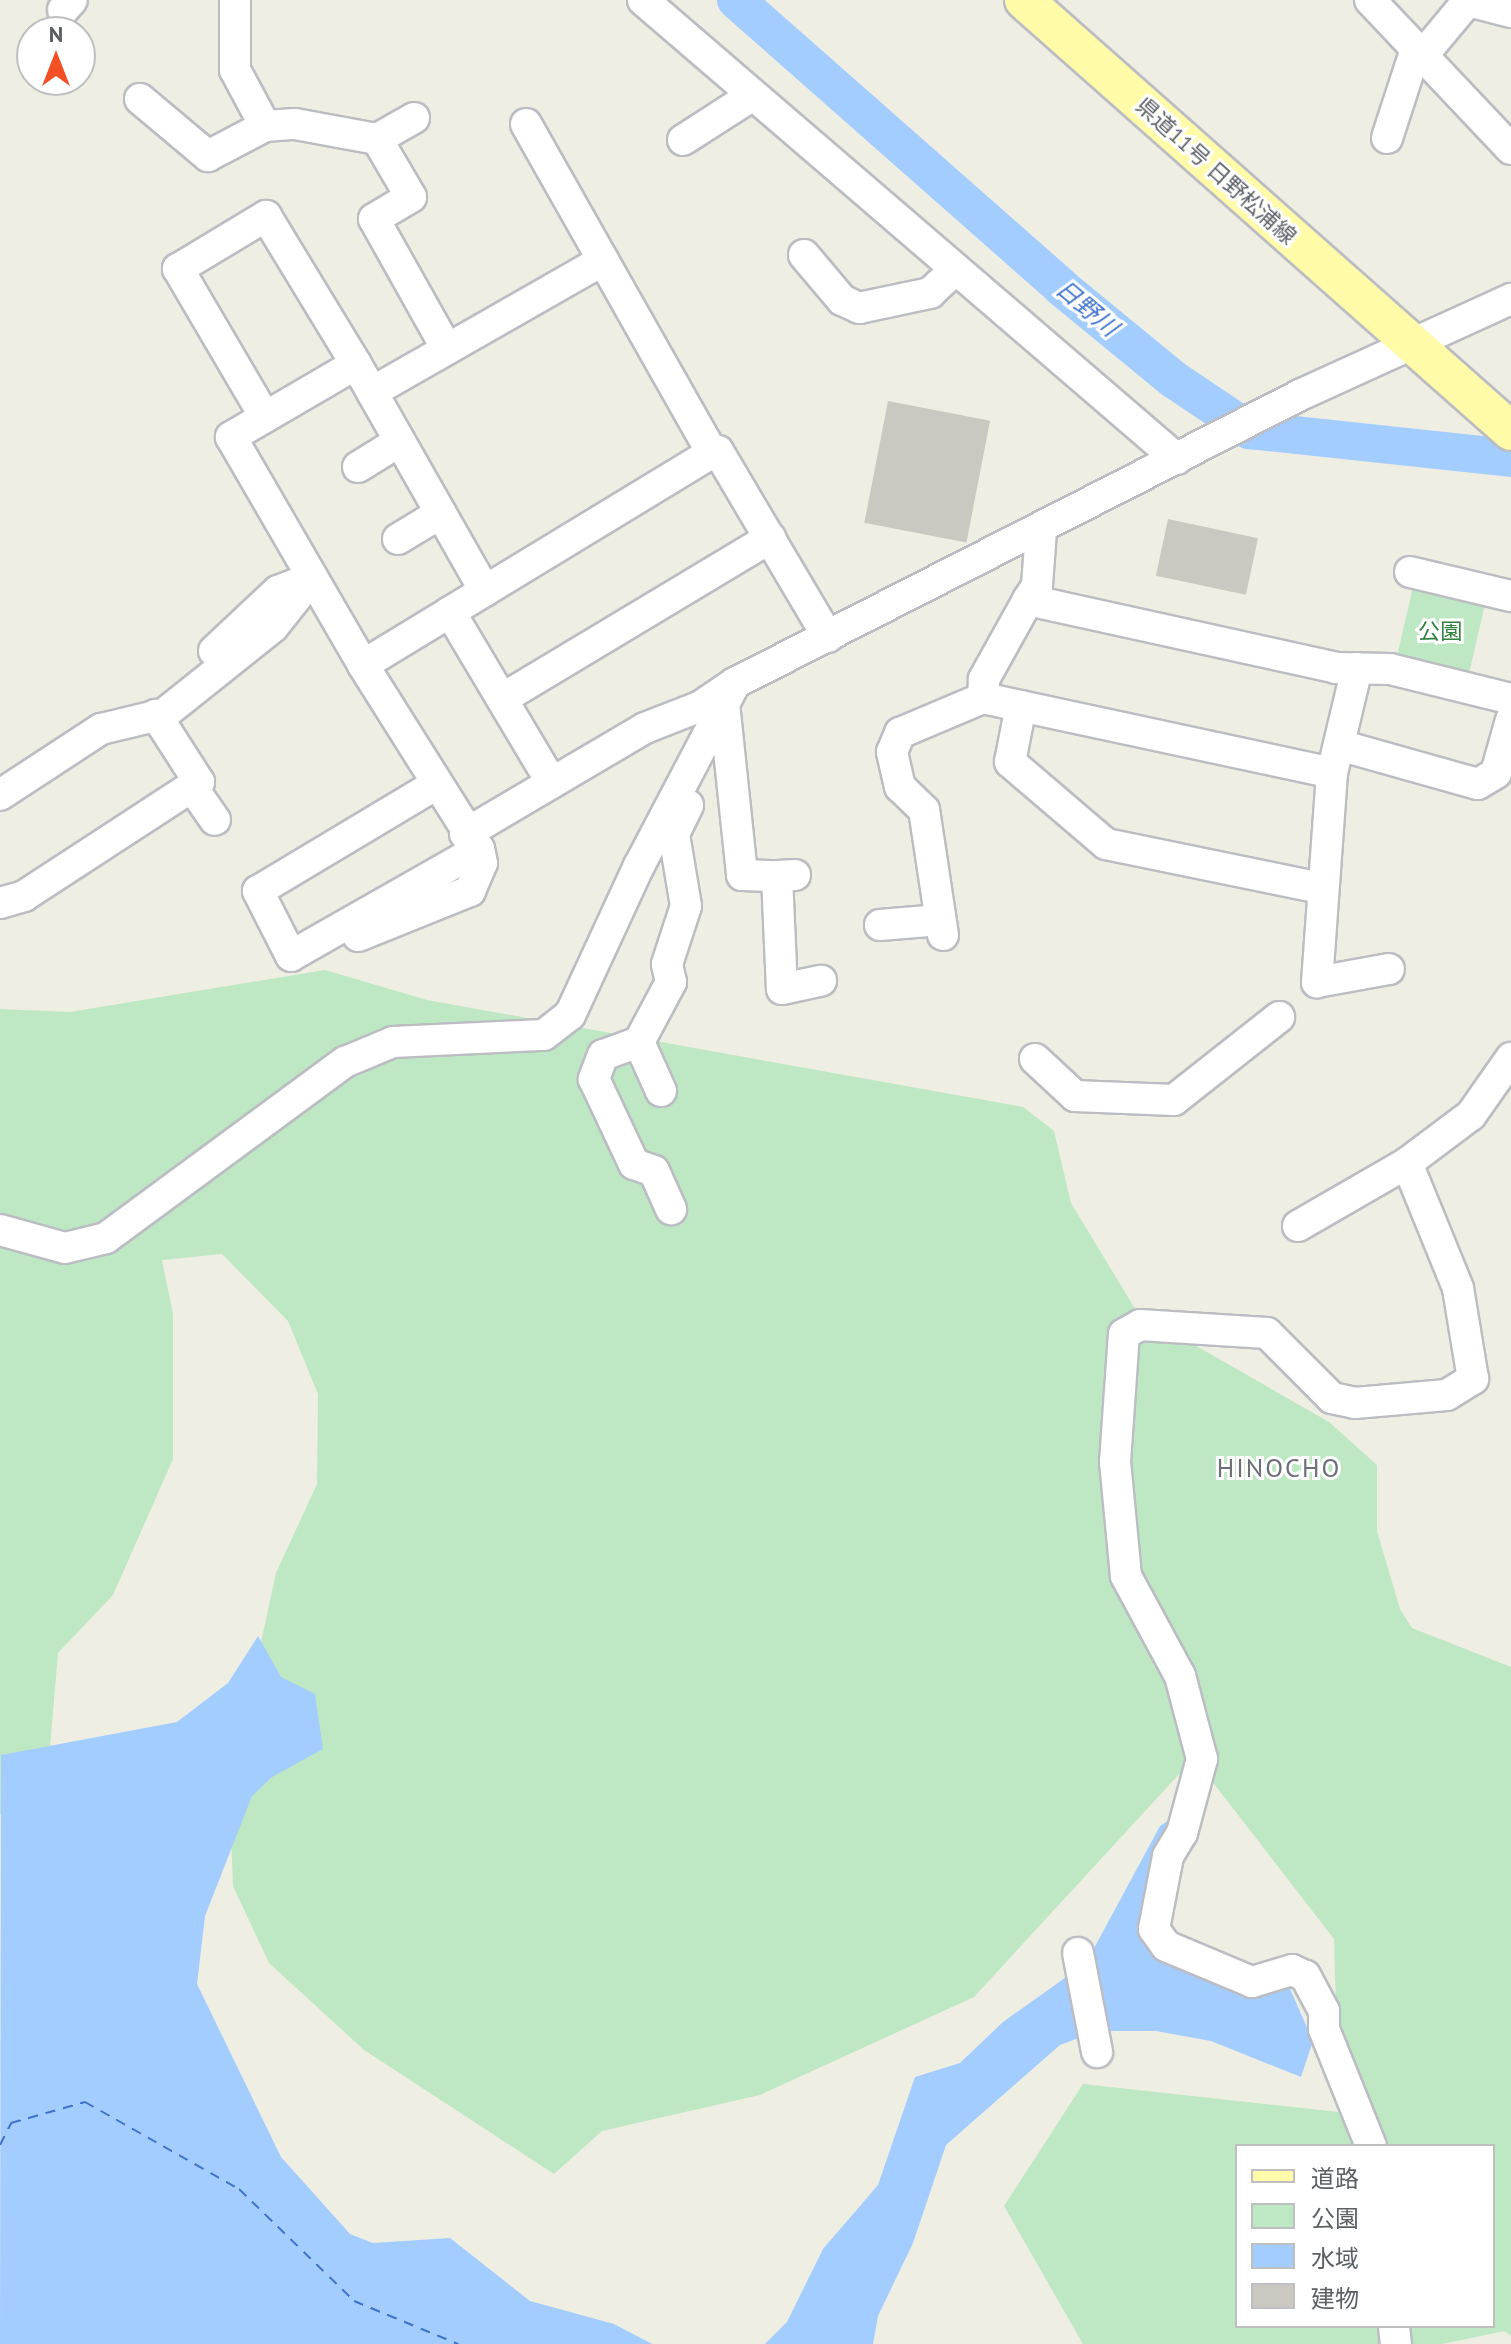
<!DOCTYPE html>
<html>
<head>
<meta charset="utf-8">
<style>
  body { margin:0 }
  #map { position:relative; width:1511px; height:2344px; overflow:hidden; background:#efeee3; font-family:"PT Sans","Noto Sans JP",sans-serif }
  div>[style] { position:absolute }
  .green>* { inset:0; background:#bee8c3; transform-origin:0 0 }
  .water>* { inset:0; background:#a3ccff }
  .river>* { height:38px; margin:-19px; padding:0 19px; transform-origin:19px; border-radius:19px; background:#a3ccff }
  .ferry>* { height:2px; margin-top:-1px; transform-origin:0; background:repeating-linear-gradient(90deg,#3e72cb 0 10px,transparent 0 18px) }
  .building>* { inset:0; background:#cac8c0; transform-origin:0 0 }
  .roads { filter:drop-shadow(2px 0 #bbbdc3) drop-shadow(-2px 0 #bbbdc3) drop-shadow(0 2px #bbbdc3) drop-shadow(0 -2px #bbbdc3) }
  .minor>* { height:30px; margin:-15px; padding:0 15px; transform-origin:15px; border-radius:15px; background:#fff }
  .major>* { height:38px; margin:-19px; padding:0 19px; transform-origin:19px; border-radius:19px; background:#fffba8 }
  span { translate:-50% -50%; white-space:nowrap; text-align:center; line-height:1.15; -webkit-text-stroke:6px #fff; paint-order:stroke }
  .street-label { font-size:22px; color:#5b5f65 }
  .park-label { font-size:22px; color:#2e823c }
  .water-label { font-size:24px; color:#3e72cb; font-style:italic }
  .quarter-label { font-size:26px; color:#6c7077; letter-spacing:2px }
  .legend { position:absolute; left:1235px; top:2144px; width:260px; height:184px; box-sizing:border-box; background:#fff; border:2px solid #bdbfc1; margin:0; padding:10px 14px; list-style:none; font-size:24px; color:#5b5f65 }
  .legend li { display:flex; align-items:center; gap:16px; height:40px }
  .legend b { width:40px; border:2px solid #bdbfc1 }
  .north { position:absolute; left:16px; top:16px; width:80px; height:80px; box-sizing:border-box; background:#fff; border:2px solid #bdbfc1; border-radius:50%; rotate:0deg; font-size:22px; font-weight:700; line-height:32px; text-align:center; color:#5b5f65 }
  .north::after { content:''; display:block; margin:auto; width:28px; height:36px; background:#f44e24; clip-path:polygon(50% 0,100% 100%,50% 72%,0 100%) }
</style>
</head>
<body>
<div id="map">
  <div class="green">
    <i style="left:1413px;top:587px;width:74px;height:76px;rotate:13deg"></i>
    <i style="clip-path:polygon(evenodd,325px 970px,427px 1000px,1023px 1107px,1054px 1131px,1071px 1203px,1137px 1312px,1329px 1422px,1377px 1465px,1377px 1531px,1400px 1609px,1412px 1628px,1511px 1667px,1511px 2336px,1505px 2331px,1442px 2344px,1083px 2344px,1004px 2206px,1083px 2084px,1339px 2112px,1334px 1939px,1194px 1758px,974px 1997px,760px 2095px,602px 2131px,554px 2174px,364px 2050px,269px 1963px,233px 1886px,229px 1790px,276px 1573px,317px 1484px,318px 1394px,288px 1321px,222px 1254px,162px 1260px,173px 1314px,173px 1459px,113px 1595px,58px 1653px,48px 1771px,0 1815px,0 1009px,70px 1012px,325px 970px,1237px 2146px,1493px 2146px,1493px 2326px,1237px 2326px,1237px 2146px)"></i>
  </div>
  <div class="water">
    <i style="clip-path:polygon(258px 1636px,281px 1677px,315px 1694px,323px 1749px,272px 1777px,252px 1796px,205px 1916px,197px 1984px,281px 2157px,350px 2234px,373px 2243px,450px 2238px,530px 2301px,614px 2324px,652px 2344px,0 2344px,1px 1755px,177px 1722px,228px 1683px)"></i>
    <i style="clip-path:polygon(1172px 1818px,1144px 1928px,1182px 1959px,1283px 1973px,1313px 2041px,1301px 2077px,1211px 2041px,1156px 2031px,1097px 2031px,1060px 2045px,946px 2145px,913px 2243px,878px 2316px,873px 2344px,765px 2344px,787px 2322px,823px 2249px,878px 2185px,915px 2077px,960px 2063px,1003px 2022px,1086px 1963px,1160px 1826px)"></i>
  </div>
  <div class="river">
    <i style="left:736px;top:0;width:434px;rotate:41.4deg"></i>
    <i style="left:1061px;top:287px;width:145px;rotate:39.4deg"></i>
    <i style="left:1173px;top:379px;width:92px;rotate:33.9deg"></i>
    <i style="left:1249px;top:430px;width:263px;rotate:6.1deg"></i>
  </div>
  <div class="ferry">
    <i style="left:0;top:2145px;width:25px;rotate:-63deg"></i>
    <i style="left:11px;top:2123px;width:77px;rotate:-15.8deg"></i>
    <i style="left:85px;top:2102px;width:177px;rotate:29.5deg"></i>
    <i style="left:239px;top:2189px;width:161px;rotate:44.2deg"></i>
    <i style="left:354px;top:2301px;width:113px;rotate:22.5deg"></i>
  </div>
  <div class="building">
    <i style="left:888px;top:401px;width:104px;height:124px;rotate:11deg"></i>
    <i style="left:1168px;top:519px;width:92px;height:58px;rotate:12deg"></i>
  </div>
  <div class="roads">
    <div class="minor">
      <i style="left:235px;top:0;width:70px;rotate:90deg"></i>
      <i style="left:235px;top:70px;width:64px;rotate:61.8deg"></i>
      <i style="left:643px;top:0;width:704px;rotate:40.68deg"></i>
      <i style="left:1370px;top:0;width:205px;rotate:46.6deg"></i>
      <i style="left:63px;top:10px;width:13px;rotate:-48deg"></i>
      <i style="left:1423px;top:55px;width:70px;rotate:-50.2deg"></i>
      <i style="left:1468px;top:1px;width:44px;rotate:14.3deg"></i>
      <i style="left:140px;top:99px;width:89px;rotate:40deg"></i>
      <i style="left:208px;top:156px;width:64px;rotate:-27.8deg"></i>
      <i style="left:265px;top:126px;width:30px;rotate:-4deg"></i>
      <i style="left:295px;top:124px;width:83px;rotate:10.4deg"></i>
      <i style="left:414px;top:118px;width:43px;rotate:150.4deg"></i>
      <i style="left:377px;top:139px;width:67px;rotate:59.6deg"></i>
      <i style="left:411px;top:197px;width:43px;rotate:149.3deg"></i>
      <i style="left:374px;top:219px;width:149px;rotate:60.7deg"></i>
      <i style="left:526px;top:124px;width:378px;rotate:60.5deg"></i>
      <i style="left:712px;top:453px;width:6px;rotate:-18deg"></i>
      <i style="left:718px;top:451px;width:216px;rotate:59.4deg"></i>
      <i style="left:1387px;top:138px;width:94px;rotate:-72deg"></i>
      <i style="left:683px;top:140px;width:83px;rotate:-32.7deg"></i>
      <i style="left:804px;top:255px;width:59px;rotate:49.8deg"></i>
      <i style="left:842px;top:300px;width:19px;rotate:25deg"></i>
      <i style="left:859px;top:308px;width:73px;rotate:-11.9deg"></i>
      <i style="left:930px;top:293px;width:35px;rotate:-43deg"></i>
      <i style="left:372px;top:392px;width:266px;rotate:-29.7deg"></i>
      <i style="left:265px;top:417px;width:172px;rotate:-120.4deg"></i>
      <i style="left:178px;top:269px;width:103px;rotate:-31.1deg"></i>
      <i style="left:266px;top:216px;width:173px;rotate:58.7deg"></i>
      <i style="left:358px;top:467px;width:49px;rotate:-31.8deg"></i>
      <i style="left:1041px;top:531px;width:55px;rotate:94.2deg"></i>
      <i style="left:1037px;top:586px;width:17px;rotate:123deg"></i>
      <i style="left:1028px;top:600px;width:315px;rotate:12.4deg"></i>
      <i style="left:1336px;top:668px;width:54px;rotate:1.1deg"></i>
      <i style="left:1390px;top:669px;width:125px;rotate:13.9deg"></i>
      <i style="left:398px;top:539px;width:50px;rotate:-31.2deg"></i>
      <i style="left:1410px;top:572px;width:104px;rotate:13.4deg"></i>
      <i style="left:485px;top:591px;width:261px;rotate:-119.6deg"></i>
      <i style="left:356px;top:364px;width:145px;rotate:149.7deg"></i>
      <i style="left:231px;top:437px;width:263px;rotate:59.9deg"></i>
      <i style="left:363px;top:665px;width:102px;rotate:-31.3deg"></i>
      <i style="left:450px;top:612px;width:306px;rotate:-31.3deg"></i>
      <i style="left:450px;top:612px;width:199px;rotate:59.2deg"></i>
      <i style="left:214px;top:651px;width:88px;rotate:-43.2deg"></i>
      <i style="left:278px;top:591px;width:22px;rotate:-21deg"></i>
      <i style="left:363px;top:665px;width:218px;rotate:57.8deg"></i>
      <i style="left:479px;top:849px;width:216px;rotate:150.4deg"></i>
      <i style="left:291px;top:956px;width:73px;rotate:-116.9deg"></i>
      <i style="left:258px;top:891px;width:206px;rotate:-30.9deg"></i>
      <i style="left:983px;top:698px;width:357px;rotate:12.1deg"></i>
      <i style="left:1332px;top:773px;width:108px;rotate:-76.6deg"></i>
      <i style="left:502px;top:699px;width:313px;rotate:-31deg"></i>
      <i style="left:724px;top:703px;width:173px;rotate:84deg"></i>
      <i style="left:742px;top:875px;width:35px;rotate:2deg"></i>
      <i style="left:1021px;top:706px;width:57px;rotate:101.1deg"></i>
      <i style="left:1010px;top:762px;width:126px;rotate:40.5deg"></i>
      <i style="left:1106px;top:844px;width:219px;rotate:11.6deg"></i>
      <i style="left:1339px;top:745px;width:144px;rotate:15.7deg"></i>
      <i style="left:1478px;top:784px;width:21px;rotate:-31deg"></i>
      <i style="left:1496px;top:773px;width:55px;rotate:-74.2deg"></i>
      <i style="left:1332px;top:773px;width:210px;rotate:94.1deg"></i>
      <i style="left:1317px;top:982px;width:73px;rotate:-10.2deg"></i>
      <i style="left:192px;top:787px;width:40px;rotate:55.1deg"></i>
      <i style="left:0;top:795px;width:121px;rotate:-33.2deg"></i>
      <i style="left:101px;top:729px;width:65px;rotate:-13.4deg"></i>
      <i style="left:164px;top:714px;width:139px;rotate:-38.6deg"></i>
      <i style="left:273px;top:627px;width:63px;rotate:-51.5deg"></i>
      <i style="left:465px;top:834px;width:209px;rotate:-30.5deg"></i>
      <i style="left:645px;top:728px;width:60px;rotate:-21.4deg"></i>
      <i style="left:701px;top:706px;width:41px;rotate:-34.1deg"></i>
      <i style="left:735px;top:683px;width:634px;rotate:-27.01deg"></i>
      <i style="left:1300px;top:395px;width:232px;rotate:-24.5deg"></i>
      <i style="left:795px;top:875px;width:18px;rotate:177deg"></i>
      <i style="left:777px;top:876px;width:113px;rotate:87.5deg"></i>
      <i style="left:782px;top:989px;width:40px;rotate:-12deg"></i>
      <i style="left:0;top:903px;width:25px;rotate:-16deg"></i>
      <i style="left:24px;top:896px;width:209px;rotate:-33.1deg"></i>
      <i style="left:199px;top:782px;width:80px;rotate:-122.7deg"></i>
      <i style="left:880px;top:925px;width:60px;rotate:-4.8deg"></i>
      <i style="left:943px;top:935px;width:126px;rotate:-98.6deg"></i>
      <i style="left:924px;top:810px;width:33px;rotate:-136deg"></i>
      <i style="left:900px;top:787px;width:36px;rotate:-103deg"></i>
      <i style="left:892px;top:752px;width:21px;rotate:-67deg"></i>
      <i style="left:900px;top:733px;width:90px;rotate:-22.9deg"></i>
      <i style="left:983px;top:698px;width:19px;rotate:-87deg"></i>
      <i style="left:984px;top:679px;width:90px;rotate:-60.9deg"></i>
      <i style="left:358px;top:936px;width:121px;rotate:-21.9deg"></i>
      <i style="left:470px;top:891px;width:30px;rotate:-67deg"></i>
      <i style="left:482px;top:863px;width:14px;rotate:-102deg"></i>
      <i style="left:639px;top:1042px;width:38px;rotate:160deg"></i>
      <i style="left:603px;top:1055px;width:26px;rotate:111deg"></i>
      <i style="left:594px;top:1079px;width:94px;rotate:64.8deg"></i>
      <i style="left:634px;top:1164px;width:21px;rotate:19deg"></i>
      <i style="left:654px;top:1171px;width:42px;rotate:65.9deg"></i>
      <i style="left:1035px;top:1059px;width:54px;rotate:42.8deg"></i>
      <i style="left:1075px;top:1096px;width:99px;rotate:2.3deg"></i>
      <i style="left:1174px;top:1100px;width:134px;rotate:-38.3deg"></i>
      <i style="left:661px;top:1091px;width:54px;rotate:-114.2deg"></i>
      <i style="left:639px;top:1042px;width:68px;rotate:-61.9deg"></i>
      <i style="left:671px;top:982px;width:18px;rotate:-103deg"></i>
      <i style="left:667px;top:964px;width:61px;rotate:-71.9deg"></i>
      <i style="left:686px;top:906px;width:73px;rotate:-99.5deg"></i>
      <i style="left:674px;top:834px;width:32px;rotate:-64deg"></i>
      <i style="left:1298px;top:1226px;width:126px;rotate:-30deg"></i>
      <i style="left:1407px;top:1163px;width:80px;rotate:-36.9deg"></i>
      <i style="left:1471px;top:1115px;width:70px;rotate:-54.9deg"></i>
      <i style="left:0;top:1230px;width:67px;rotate:15.5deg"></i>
      <i style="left:65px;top:1248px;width:42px;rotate:-13.7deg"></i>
      <i style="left:106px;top:1238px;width:297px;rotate:-36.4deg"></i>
      <i style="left:345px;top:1062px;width:52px;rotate:-22.6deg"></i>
      <i style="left:393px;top:1042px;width:151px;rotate:-2.7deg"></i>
      <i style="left:544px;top:1035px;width:33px;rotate:-38deg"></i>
      <i style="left:570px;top:1015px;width:164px;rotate:-65.2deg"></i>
      <i style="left:639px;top:866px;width:200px;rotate:-62.3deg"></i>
      <i style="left:1078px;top:1953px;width:101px;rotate:79.1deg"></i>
      <i style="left:1371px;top:2146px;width:126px;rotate:-111.9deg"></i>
      <i style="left:1324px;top:2029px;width:18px;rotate:-90deg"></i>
      <i style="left:1324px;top:2011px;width:40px;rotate:-118deg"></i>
      <i style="left:1305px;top:1976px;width:14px;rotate:-155deg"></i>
      <i style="left:1292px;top:1970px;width:42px;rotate:163.3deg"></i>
      <i style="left:1252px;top:1982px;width:93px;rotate:-157.3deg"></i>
      <i style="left:1166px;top:1946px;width:21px;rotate:-125deg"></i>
      <i style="left:1154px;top:1929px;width:74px;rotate:-79.1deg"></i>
      <i style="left:1168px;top:1856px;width:27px;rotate:-59deg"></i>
      <i style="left:1182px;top:1833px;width:77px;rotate:-74.9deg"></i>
      <i style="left:1202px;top:1759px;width:86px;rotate:-104.8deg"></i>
      <i style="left:1180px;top:1676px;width:114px;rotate:-118.4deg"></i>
      <i style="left:1126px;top:1576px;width:115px;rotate:-95.5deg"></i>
      <i style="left:1115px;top:1462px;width:128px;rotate:-86deg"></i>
      <i style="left:1124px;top:1334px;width:18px;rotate:-29deg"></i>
      <i style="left:1140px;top:1325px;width:127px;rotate:3.6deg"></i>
      <i style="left:1267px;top:1333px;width:92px;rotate:45deg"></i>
      <i style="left:1332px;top:1398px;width:24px;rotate:12deg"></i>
      <i style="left:1355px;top:1403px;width:92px;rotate:-5deg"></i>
      <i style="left:1447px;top:1395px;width:31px;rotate:-32deg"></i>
      <i style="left:1473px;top:1379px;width:92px;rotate:-99.4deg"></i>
      <i style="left:1458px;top:1288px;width:135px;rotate:-112.2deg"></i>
      <i style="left:1394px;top:2326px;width:18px;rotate:84deg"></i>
    </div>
    <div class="major">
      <i style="left:1024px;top:0;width:650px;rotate:41.51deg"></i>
    </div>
  </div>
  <div class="street-label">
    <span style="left:1216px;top:171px;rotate:42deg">県道11号 日野松浦線</span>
  </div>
  <div class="park-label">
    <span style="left:1440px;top:632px">公園</span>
  </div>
  <div class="water-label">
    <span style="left:1087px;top:308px;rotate:40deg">日野川</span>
  </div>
  <div class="quarter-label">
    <span style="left:1279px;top:1468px">HINOCHO</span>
  </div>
  <ul class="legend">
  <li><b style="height:10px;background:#fffba8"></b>道路</li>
  <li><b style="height:22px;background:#bee8c3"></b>公園</li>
  <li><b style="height:22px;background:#a3ccff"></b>水域</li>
  <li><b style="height:22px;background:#cac8c0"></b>建物</li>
  </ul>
  <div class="north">N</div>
</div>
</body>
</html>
